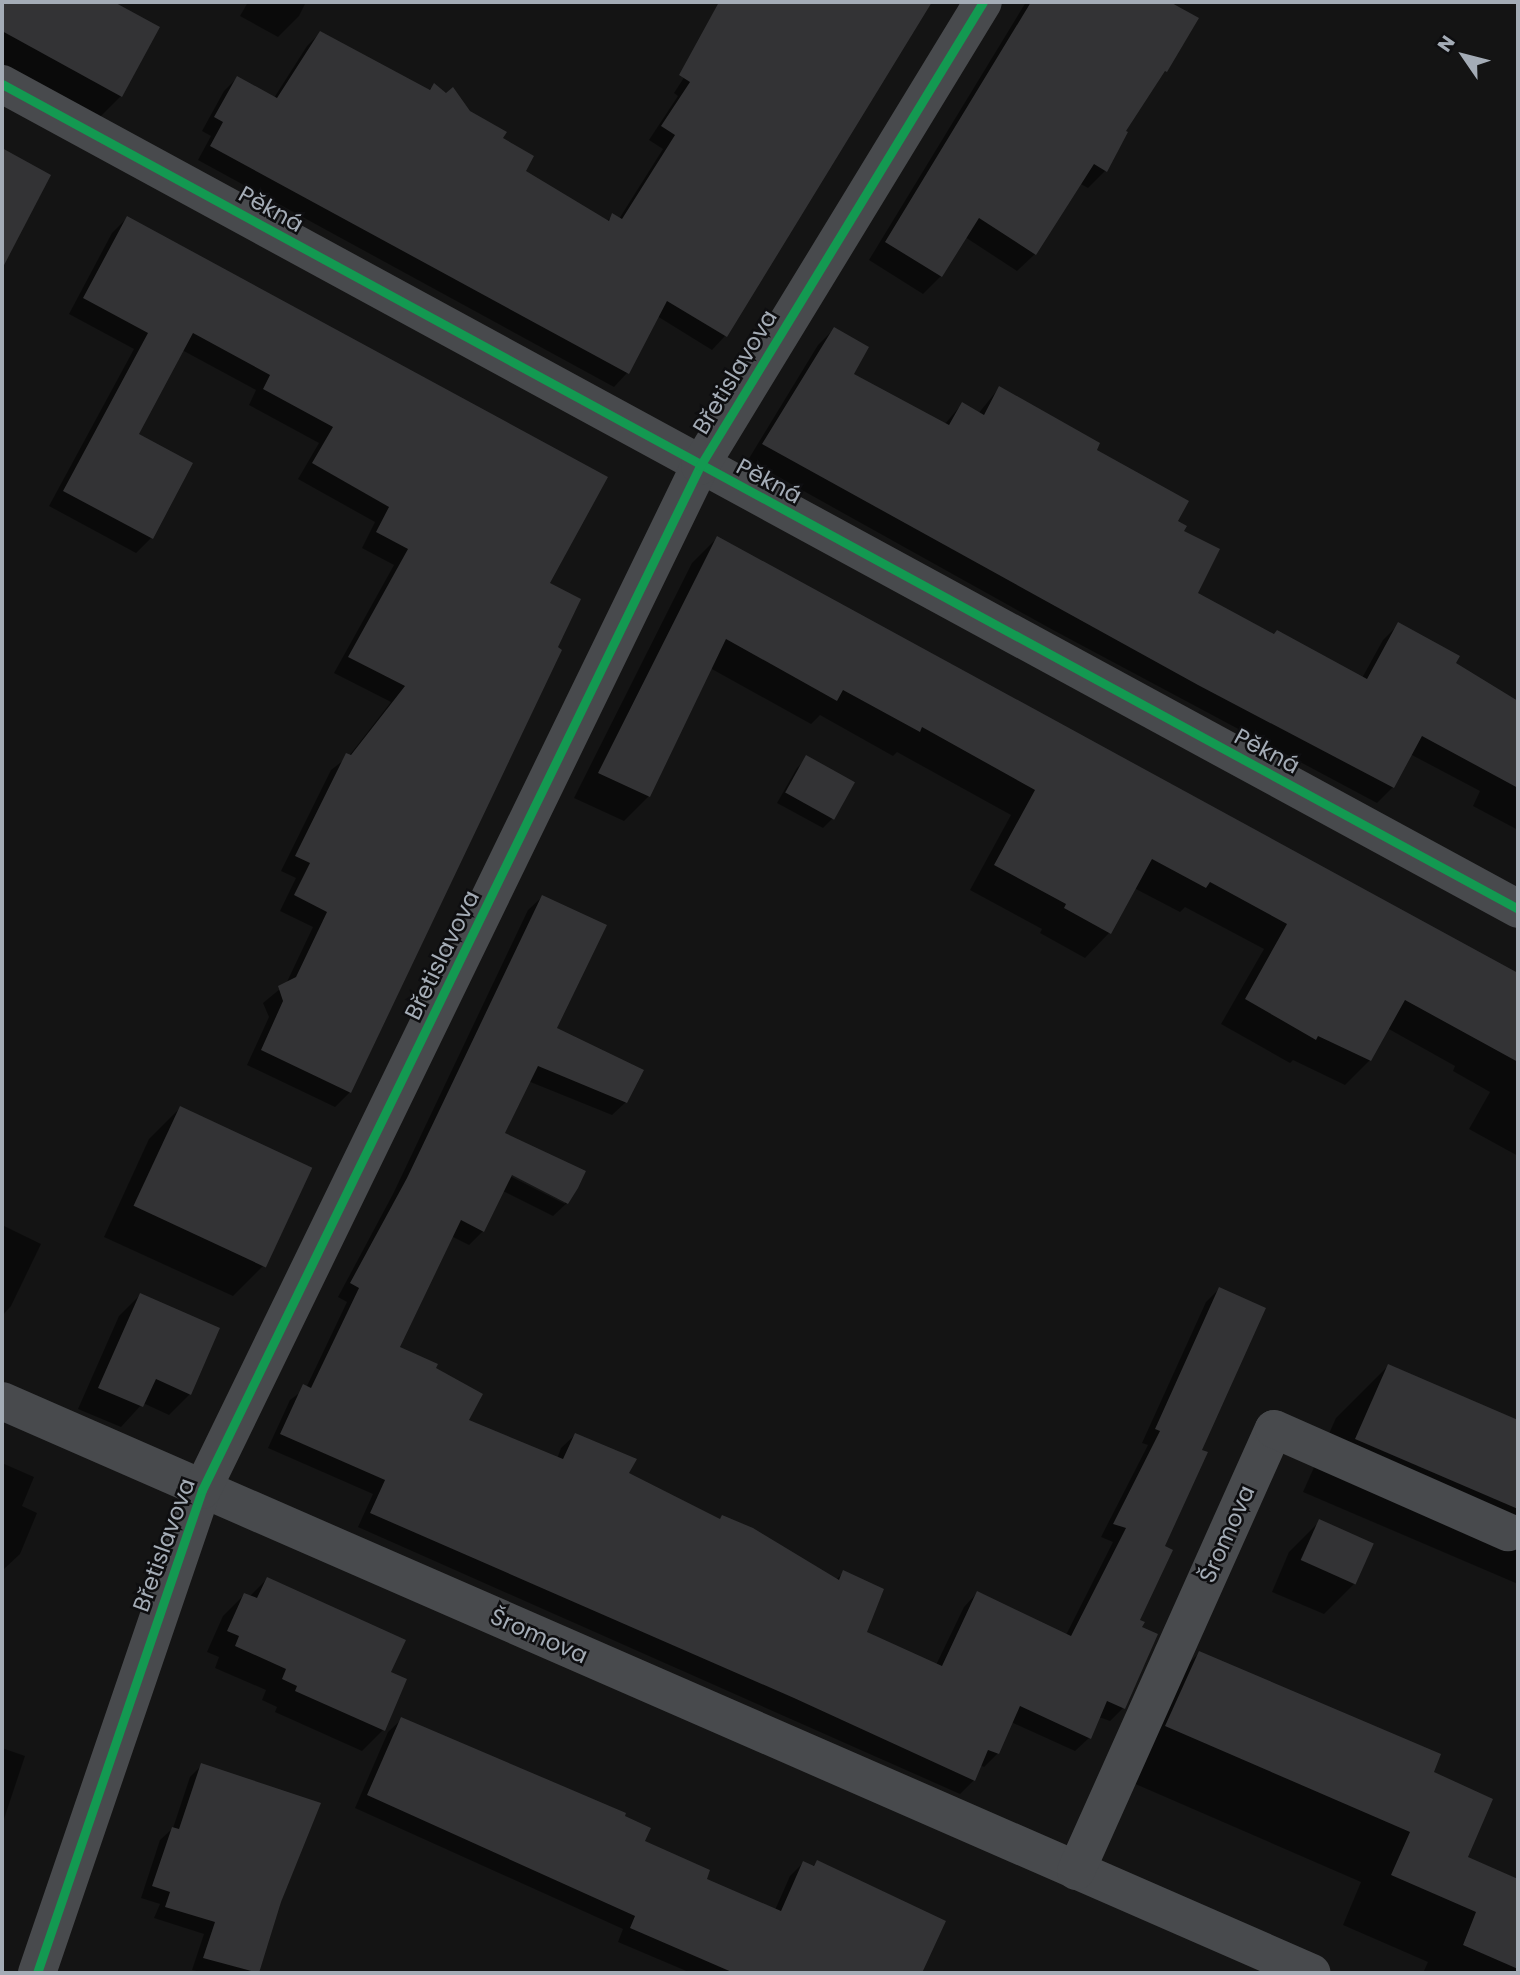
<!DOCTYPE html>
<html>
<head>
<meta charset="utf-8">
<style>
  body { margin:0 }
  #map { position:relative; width:1520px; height:1975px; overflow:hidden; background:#141414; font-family:Poppins,sans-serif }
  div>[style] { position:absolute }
  .shadow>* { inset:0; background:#0007 }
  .building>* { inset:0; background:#333335; transform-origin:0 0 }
  .street>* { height:38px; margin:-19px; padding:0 19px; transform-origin:19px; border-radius:19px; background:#484a4d }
  .cycleway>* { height:9px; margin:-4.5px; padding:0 4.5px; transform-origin:4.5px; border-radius:4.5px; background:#139951 }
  span { translate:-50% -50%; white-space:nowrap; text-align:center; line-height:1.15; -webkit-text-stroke:5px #0e0e10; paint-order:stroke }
  .street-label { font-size:23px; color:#a4acb6 }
  .frame { position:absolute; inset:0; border:4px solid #a4acb6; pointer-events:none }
  .north { position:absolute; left:1429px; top:21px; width:70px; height:70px; -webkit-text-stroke:5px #0e0e10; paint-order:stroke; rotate:305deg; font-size:19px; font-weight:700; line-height:28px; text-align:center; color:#a4acb6 }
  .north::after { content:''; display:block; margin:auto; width:24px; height:32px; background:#a4acb6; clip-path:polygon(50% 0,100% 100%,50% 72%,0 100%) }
</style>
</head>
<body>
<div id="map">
  <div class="shadow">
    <i style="clip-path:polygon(2px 2px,111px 2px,158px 27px,121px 96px,96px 121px,2px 70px)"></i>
    <i style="clip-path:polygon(248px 2px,306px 2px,299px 16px,278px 37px,240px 16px)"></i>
    <i style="clip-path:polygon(733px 2px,929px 2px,725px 336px,712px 350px,657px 316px,627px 373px,614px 387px,198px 160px,211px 136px,202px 131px,224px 91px,237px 78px,274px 98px,307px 46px,320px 33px,428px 91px,434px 85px,501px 139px,524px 172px,607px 221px,613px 216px,619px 219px,663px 149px,649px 140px,678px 96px,674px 93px)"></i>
    <i style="clip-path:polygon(1026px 2px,1166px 2px,1197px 18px,1124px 132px,1105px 171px,1088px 188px,1079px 183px,1035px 254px,1017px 271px,965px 237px,941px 276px,923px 294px,869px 260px)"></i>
    <i style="clip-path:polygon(2px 150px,49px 176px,9px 252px,2px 259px)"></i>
    <i style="clip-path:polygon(127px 218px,548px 583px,350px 1092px,335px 1107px,247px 1065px,269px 1017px,263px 1003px,286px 984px,313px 927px,280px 911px,296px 878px,281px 871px,331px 770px,349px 756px,391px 702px,334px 673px,394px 565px,362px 548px,375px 522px,298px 479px,319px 443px,249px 405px,256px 390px,182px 350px,136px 435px,151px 538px,136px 553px,49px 506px,134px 349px,69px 314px,112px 233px)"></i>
    <i style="clip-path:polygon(834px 329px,852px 375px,944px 425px,962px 404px,978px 414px,999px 388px,1094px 451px,1175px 521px,1182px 532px,1195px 594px,1362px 678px,1383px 640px,1399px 624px,1454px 664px,1468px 690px,1518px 717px,1518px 830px,1473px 806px,1480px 791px,1410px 754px,1393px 787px,1377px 803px,1053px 630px,748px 460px,818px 345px)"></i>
    <i style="clip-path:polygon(717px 538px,1518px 994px,1518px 1156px,1469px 1129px,1490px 1092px,1453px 1071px,1455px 1066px,1387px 1028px,1370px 1060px,1345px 1085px,1293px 1060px,1290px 1063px,1221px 1024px,1264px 949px,1185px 907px,1180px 912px,1134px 888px,1109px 933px,1085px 958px,1040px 933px,1042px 929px,970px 890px,1011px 815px,897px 752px,893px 756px,820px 715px,811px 724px,710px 668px,649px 796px,624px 821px,574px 798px,692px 563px)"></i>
    <i style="clip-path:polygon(807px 758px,853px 782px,833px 818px,823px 828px,777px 803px,797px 768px)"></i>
    <i style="clip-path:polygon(evenodd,542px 897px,604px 926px,555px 1028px,642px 1071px,626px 1102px,612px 1115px,528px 1081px,503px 1134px,583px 1171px,576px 1187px,567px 1203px,553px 1216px,503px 1191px,483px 1231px,469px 1245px,451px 1236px,398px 1348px,435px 1365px,434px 1368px,480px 1395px,466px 1421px,557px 1459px,561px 1448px,575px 1435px,635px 1460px,627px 1474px,719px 1521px,722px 1517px,752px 1529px,836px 1580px,843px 1573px,882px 1589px,865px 1633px,936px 1665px,964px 1607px,977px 1593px,1066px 1635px,1113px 1542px,1101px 1537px,1148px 1445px,1142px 1443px,1206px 1302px,1219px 1289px,1264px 1309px,1200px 1451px,1205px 1453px,1163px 1547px,1170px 1551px,1138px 1621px,1142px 1623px,1140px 1628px,1156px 1635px,1123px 1708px,1110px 1721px,1099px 1717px,1089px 1738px,1075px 1751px,1011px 1722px,998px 1753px,984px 1767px,980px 1765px,974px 1780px,960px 1794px,358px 1527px,373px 1494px,268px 1448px,290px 1400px,306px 1388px,347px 1302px,338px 1297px,393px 1194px,528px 910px,542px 897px,505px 1170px,565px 1200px,565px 1204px,504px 1173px,505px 1170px)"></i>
    <i style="clip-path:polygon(180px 1108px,264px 1265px,233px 1296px,104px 1237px,149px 1139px)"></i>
    <i style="clip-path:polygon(2px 1225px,41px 1244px,11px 1306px,2px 1316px)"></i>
    <i style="clip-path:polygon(140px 1295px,190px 1394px,169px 1415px,143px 1403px,121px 1427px,78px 1409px,119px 1316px)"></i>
    <i style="clip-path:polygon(1388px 1366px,1518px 1422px,1518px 1584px,1303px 1492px,1336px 1418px)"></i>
    <i style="clip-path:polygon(2px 1463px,34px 1477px,22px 1506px,37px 1513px,20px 1554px,4px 1569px)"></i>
    <i style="clip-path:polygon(1320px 1521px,1355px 1583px,1324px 1614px,1272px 1592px,1289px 1552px)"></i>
    <i style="clip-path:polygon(267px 1579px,389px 1673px,405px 1680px,383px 1730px,362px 1751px,275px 1712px,277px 1707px,262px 1700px,266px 1690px,215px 1668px,219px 1657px,207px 1652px,223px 1616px,244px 1595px,249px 1597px)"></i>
    <i style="clip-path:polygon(1199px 1653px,1432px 1773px,1466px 1858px,1518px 1880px,1518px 1973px,1423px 1973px,1428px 1962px,1343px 1925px,1361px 1882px,1117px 1776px,1149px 1703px)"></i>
    <i style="clip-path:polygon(402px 1719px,642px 1842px,705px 1880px,775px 1910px,790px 1876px,803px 1863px,812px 1867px,817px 1862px,944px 1922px,920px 1973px,842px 1973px,774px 1944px,763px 1973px,691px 1973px,618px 1942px,623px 1929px,355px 1808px,388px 1732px)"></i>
    <i style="clip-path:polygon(2px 1748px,25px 1756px,2px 1825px)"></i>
    <i style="clip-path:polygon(202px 1765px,279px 1902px,257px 1973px,205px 1973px,192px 1970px,204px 1934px,154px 1918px,160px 1904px,141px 1898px,160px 1840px,173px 1828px,190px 1777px)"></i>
  </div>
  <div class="building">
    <i style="clip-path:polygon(2px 2px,114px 2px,160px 27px,122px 97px,2px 31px)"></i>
    <i style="clip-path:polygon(719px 2px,932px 2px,727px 337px,667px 301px,629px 374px,210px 146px,223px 122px,214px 117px,237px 76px,277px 98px,320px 31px,430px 90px,434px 83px,446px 93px,453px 87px,470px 111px,507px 132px,503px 138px,534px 156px,526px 171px,609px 221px,612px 213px,622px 219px,675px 135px,661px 126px,690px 82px,679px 75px)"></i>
    <i style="clip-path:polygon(1031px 2px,1170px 2px,1199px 18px,1167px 72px,1165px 71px,1126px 131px,1128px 132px,1107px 172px,1094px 164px,1036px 255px,979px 218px,942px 277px,885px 242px)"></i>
    <i style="clip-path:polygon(2px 148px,51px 175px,2px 269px)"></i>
    <i style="clip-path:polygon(127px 216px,608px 477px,550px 583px,581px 599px,558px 647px,562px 650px,351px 1093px,261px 1050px,283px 1001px,278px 986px,296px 977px,327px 912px,294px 895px,310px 863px,295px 856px,346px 753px,351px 755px,405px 686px,348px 657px,408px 549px,376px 532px,389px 507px,312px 463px,333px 427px,263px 389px,270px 375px,193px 333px,139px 434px,193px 463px,153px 539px,63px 491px,148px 333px,83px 298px)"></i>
    <i style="clip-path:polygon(834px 327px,869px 347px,854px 374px,949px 425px,962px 402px,984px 415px,999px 386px,1100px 443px,1097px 450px,1189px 501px,1178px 521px,1187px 526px,1184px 531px,1220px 549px,1198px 593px,1274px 634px,1277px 630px,1367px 679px,1398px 622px,1460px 656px,1456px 663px,1518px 701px,1518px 788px,1422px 736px,1394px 788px,1198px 685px,762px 444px)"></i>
    <i style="clip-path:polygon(717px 536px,1518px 973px,1518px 1062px,1405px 1000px,1371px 1061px,1318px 1036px,1316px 1040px,1245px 999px,1287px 924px,1210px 882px,1206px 888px,1152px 859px,1111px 934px,1064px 908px,1066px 904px,994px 865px,1035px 790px,922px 727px,920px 732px,843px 690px,837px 701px,726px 639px,650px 797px,598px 773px)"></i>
    <i style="left:806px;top:755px;width:56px;height:43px;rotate:29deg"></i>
    <i style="clip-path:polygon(542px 895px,607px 925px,557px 1028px,644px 1070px,627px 1103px,538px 1066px,505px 1133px,586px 1171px,578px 1188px,568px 1204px,512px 1175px,484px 1232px,461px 1220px,400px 1347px,438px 1364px,436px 1368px,483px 1394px,469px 1420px,563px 1459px,575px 1433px,637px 1459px,629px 1473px,720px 1519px,722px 1515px,753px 1528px,839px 1580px,843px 1570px,884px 1589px,867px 1632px,942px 1666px,977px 1591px,1071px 1636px,1126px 1528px,1113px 1524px,1160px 1431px,1155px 1429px,1219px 1287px,1266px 1308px,1202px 1450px,1208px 1452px,1165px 1546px,1173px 1550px,1140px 1620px,1145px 1622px,1142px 1627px,1158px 1634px,1125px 1709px,1107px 1701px,1091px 1739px,1020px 1706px,999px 1754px,988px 1750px,975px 1781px,794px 1698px,370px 1513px,385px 1480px,280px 1434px,303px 1384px,311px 1388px,359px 1288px,350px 1283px,407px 1178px)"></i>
    <i style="left:180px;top:1106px;width:146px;height:110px;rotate:25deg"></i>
    <i style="clip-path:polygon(140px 1293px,220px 1328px,191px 1395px,156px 1379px,143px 1407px,98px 1388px)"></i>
    <i style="clip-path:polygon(1388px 1364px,1518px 1420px,1518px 1509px,1355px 1439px)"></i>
    <i style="left:1319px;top:1519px;width:60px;height:45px;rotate:24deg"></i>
    <i style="clip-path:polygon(267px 1577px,406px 1640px,391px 1672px,407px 1679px,385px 1731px,295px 1691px,297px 1686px,282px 1679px,286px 1669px,235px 1646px,239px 1636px,227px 1631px,244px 1593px,257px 1598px)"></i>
    <i style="clip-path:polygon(1199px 1651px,1441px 1754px,1434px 1772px,1493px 1799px,1468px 1857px,1518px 1879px,1518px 1969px,1463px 1945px,1476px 1912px,1391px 1875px,1410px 1832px,1165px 1726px)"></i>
    <i style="clip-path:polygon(401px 1717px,626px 1813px,625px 1816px,651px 1828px,645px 1841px,710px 1870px,707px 1879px,781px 1911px,803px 1861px,814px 1866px,817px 1860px,946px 1921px,922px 1973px,734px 1973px,630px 1928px,635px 1916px,367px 1795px)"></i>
    <i style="clip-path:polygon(201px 1763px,321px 1803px,281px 1902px,259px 1973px,203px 1958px,215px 1922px,165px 1907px,170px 1892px,152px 1886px,172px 1827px,179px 1829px)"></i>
  </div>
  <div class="street">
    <i style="left:2px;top:84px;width:1726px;rotate:28.55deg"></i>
    <i style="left:2px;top:1401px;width:1429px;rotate:23.59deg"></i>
    <i style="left:1076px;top:1871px;width:484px;rotate:-65.9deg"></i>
    <i style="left:1274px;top:1429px;width:256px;rotate:23.8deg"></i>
    <i style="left:37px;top:1973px;width:510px;rotate:-71.14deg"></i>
    <i style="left:202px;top:1490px;width:1139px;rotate:-64.07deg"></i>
    <i style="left:700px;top:466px;width:543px;rotate:-58.62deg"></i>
  </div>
  <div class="cycleway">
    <i style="left:2px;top:84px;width:1726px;rotate:28.55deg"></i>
    <i style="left:37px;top:1973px;width:510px;rotate:-71.14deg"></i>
    <i style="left:202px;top:1490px;width:1139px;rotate:-64.07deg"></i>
    <i style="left:700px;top:466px;width:543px;rotate:-58.62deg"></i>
  </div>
  <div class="street-label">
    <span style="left:271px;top:209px;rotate:29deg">Pěkná</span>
    <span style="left:735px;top:372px;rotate:-59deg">Břetislavova</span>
    <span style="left:769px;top:481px;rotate:28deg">Pěkná</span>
    <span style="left:1267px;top:751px;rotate:28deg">Pěkná</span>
    <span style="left:442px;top:955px;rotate:-64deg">Břetislavova</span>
    <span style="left:1227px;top:1534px;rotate:-66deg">Šromova</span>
    <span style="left:164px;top:1545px;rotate:-70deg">Břetislavova</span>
    <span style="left:539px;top:1636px;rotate:24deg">Šromova</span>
  </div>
  <div class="frame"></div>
  <div class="north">N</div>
</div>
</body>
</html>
